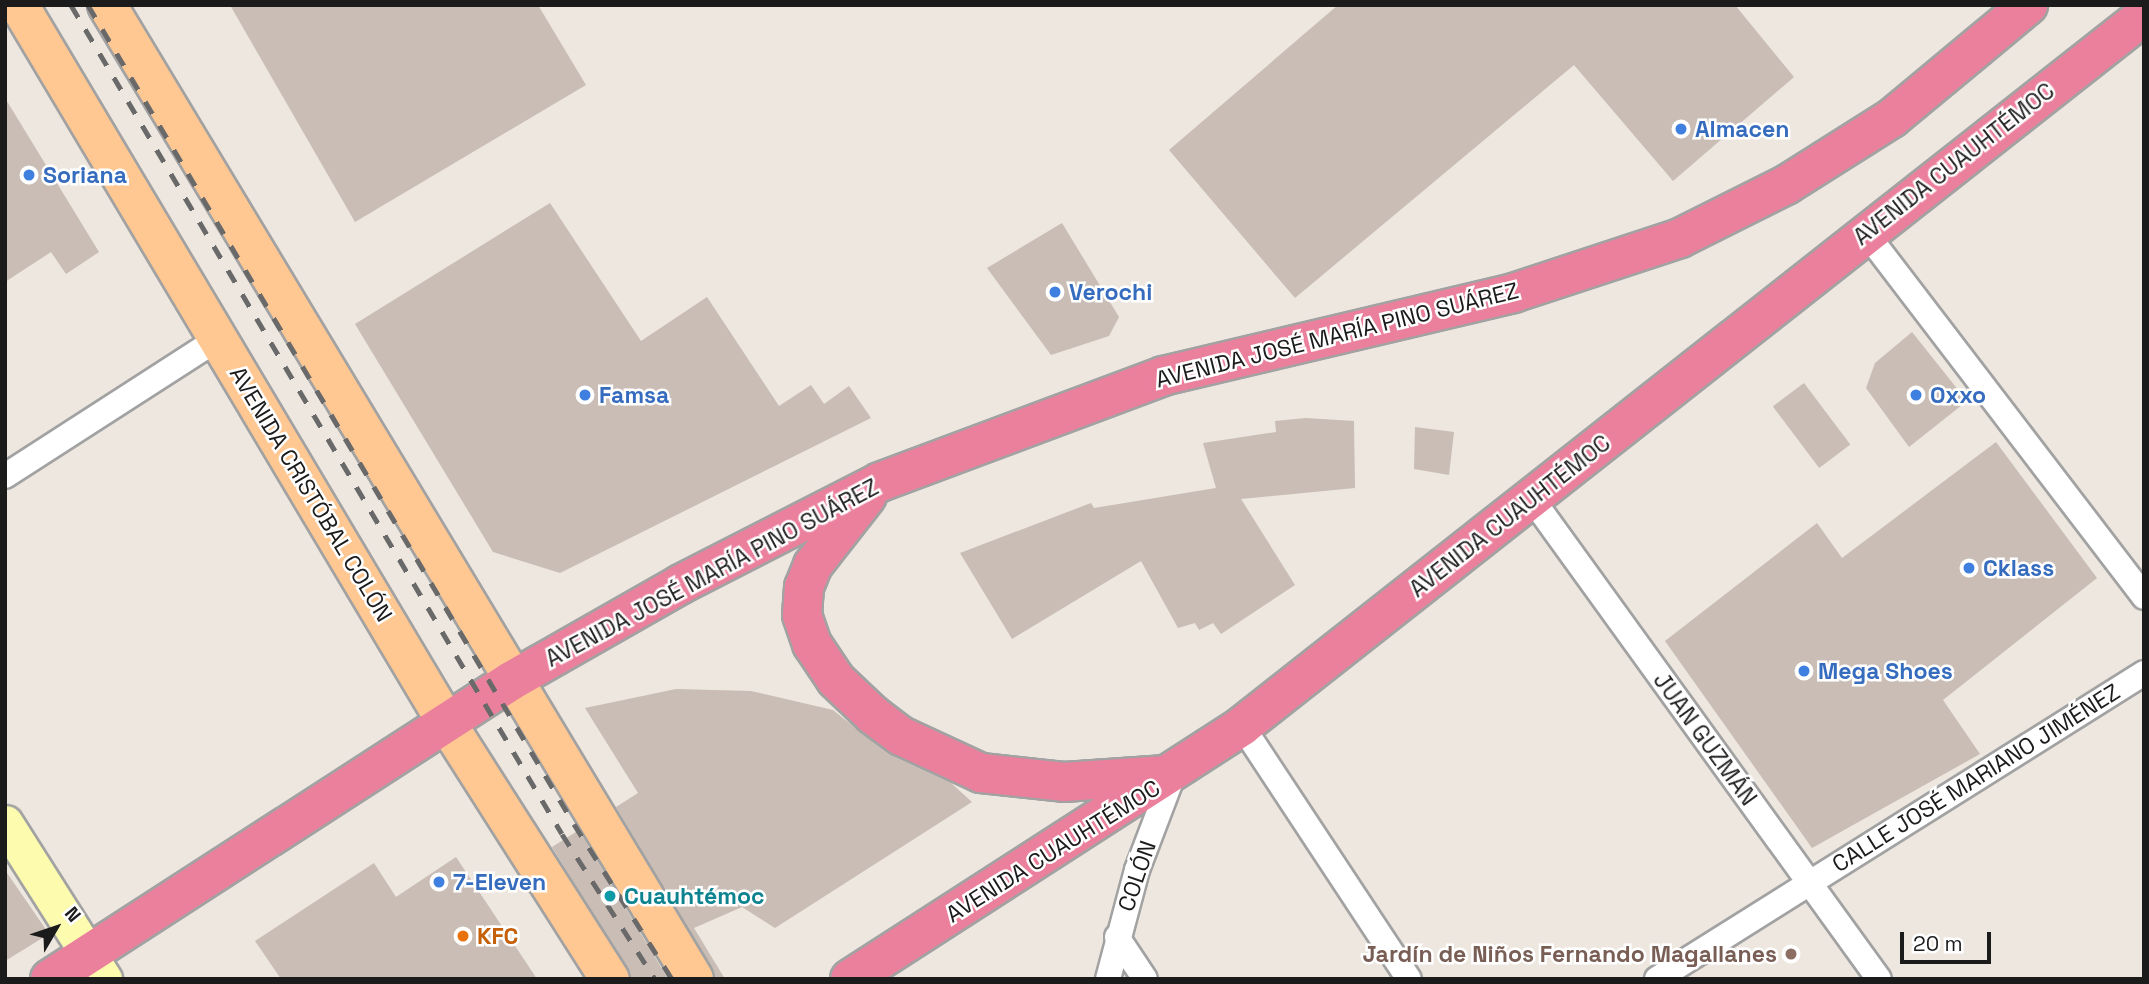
<!DOCTYPE html>
<html>
<head>
<meta charset="utf-8">
<style>
  body { margin:0 }
  #map { position:relative; width:2149px; height:984px; overflow:hidden; background:#ede7df; font-family:"Space Grotesk",sans-serif }
  div>[style] { position:absolute }
  .building>* { inset:0; background:#c9bdb5; transform-origin:0 0 }
  .roads { filter:drop-shadow(2px 0 #a2a2a2) drop-shadow(-2px 0 #a2a2a2) drop-shadow(0 2px #a2a2a2) drop-shadow(0 -2px #a2a2a2) }
  .street>* { height:24px; margin:-12px; padding:0 12px; transform-origin:12px; border-radius:12px; background:#fff }
  .secondary>* { height:35px; margin:-17.5px; padding:0 17.5px; transform-origin:17.5px; border-radius:17.5px; background:#fdfbad }
  .primary>* { height:38px; margin:-19px; padding:0 19px; transform-origin:19px; border-radius:19px; background:#ffc792 }
  .highway>* { height:38px; margin:-19px; padding:0 19px; transform-origin:19px; border-radius:19px; background:#eb809d }
  .rail>* { height:5px; margin-top:-2.5px; transform-origin:0; background:repeating-linear-gradient(90deg,#696969 0 14px,transparent 0 28px) }
  .dots>* { width:19px; height:19px; translate:-50% -50%; box-sizing:border-box; border:4px solid #fff; border-radius:50% }
  span { translate:-50% -50%; white-space:nowrap; text-align:center; line-height:1.15; -webkit-text-stroke:5px #fff; paint-order:stroke }
  .shop-label { font-size:23px; color:#366cbe; font-weight:700 }
  .left { translate:0 -50%; text-align:left }
  .street-label { font-size:23px; color:#1b1b1b }
  .culture-label { font-size:23px; color:#0d838f; font-weight:700 }
  .food-label { font-size:23px; color:#c56008; font-weight:700 }
  .education-label { font-size:23px; color:#785e54; font-weight:700 }
  .right { translate:-100% -50%; text-align:right }
  .frame { position:absolute; inset:0; border:7px solid #1b1b1b; pointer-events:none }
  .north { position:absolute; left:21px; top:893px; width:70px; height:70px; -webkit-text-stroke:5px #fff; paint-order:stroke; rotate:51deg; font-size:19px; font-weight:700; line-height:28px; text-align:center; color:#1b1b1b }
  .north::after { content:''; display:block; margin:auto; width:24px; height:32px; background:#1b1b1b; clip-path:polygon(50% 0,100% 100%,50% 72%,0 100%) }
  .scale { position:absolute; left:1900px; top:932px; width:91px; height:32px; box-sizing:border-box; border:4px solid #1b1b1b; border-top:0; padding-left:9px; font-size:21px; line-height:24px; white-space:nowrap; color:#1b1b1b; -webkit-text-stroke:5px #fff; paint-order:stroke }
</style>
</head>
<body>
<div id="map">
  <div class="building">
    <i style="clip-path:polygon(230px 5px,538px 5px,586px 85px,355px 222px)"></i>
    <i style="clip-path:polygon(1338px 5px,1735px 5px,1794px 77px,1673px 181px,1574px 65px,1295px 298px,1169px 150px)"></i>
    <i style="clip-path:polygon(5px 98px,99px 252px,66px 274px,51px 252px,5px 282px)"></i>
    <i style="clip-path:polygon(550px 203px,641px 341px,707px 297px,779px 406px,811px 385px,824px 404px,849px 386px,871px 418px,560px 573px,493px 552px,355px 324px)"></i>
    <i style="clip-path:polygon(1062px 223px,1119px 317px,1109px 336px,1051px 355px,987px 268px)"></i>
    <i style="clip-path:polygon(1912px 332px,1967px 401px,1909px 447px,1866px 388px,1875px 363px)"></i>
    <i style="left:1804px;top:383px;width:77px;height:39px;rotate:53deg"></i>
    <i style="clip-path:polygon(1306px 418px,1354px 421px,1355px 488px,1241px 499px,1295px 585px,1221px 634px,1213px 623px,1199px 630px,1195px 623px,1178px 628px,1141px 561px,1012px 639px,960px 553px,1091px 503px,1094px 508px,1216px 488px,1203px 443px,1276px 432px,1275px 421px)"></i>
    <i style="clip-path:polygon(1415px 427px,1454px 432px,1449px 475px,1414px 469px)"></i>
    <i style="clip-path:polygon(1996px 442px,2097px 578px,1943px 700px,1980px 754px,1812px 848px,1665px 641px,1817px 523px,1842px 558px)"></i>
    <i style="clip-path:polygon(676px 689px,751px 691px,833px 710px,888px 754px,951px 783px,972px 802px,775px 928px,742px 907px,694px 928px,725px 979px,716px 979px,616px 807px,638px 793px,585px 708px)"></i>
    <i style="clip-path:polygon(579px 830px,668px 979px,632px 979px,552px 847px)"></i>
    <i style="clip-path:polygon(456px 857px,537px 979px,281px 979px,255px 941px,374px 863px,396px 897px)"></i>
    <i style="clip-path:polygon(5px 870px,49px 934px,5px 961px)"></i>
  </div>
  <div class="roads">
    <div class="street">
      <i style="left:1866px;top:233px;width:458px;rotate:52.6deg"></i>
      <i style="left:5px;top:476px;width:255px;rotate:-32.8deg"></i>
      <i style="left:1532px;top:499px;width:592px;rotate:54.14deg"></i>
      <i style="left:1242px;top:726px;width:303px;rotate:56.6deg"></i>
      <i style="left:1117px;top:937px;width:50px;rotate:56.3deg"></i>
      <i style="left:1108px;top:979px;width:113px;rotate:-75.1deg"></i>
      <i style="left:1137px;top:870px;width:102px;rotate:-69.2deg"></i>
      <i style="left:1657px;top:979px;width:575px;rotate:-32.14deg"></i>
    </div>
    <div class="secondary">
      <i style="left:5px;top:823px;width:185px;rotate:57.6deg"></i>
    </div>
    <div class="primary">
      <i style="left:19px;top:5px;width:835px;rotate:59.22deg"></i>
      <i style="left:446px;top:722px;width:305px;rotate:57.5deg"></i>
      <i style="left:107px;top:5px;width:1137px;rotate:58.92deg"></i>
    </div>
    <div class="highway">
      <i style="left:867px;top:496px;width:88px;rotate:128deg"></i>
      <i style="left:813px;top:565px;width:24px;rotate:112deg"></i>
      <i style="left:804px;top:587px;width:28px;rotate:94deg"></i>
      <i style="left:802px;top:615px;width:31px;rotate:71deg"></i>
      <i style="left:812px;top:644px;width:43px;rotate:56.3deg"></i>
      <i style="left:836px;top:680px;width:51px;rotate:43.4deg"></i>
      <i style="left:873px;top:715px;width:35px;rotate:37deg"></i>
      <i style="left:901px;top:736px;width:88px;rotate:24.8deg"></i>
      <i style="left:981px;top:773px;width:83px;rotate:6.2deg"></i>
      <i style="left:1064px;top:782px;width:102px;rotate:-3.9deg"></i>
      <i style="left:50px;top:979px;width:549px;rotate:-32.88deg"></i>
      <i style="left:511px;top:681px;width:196px;rotate:-29.7deg"></i>
      <i style="left:681px;top:584px;width:224px;rotate:-27.1deg"></i>
      <i style="left:880px;top:482px;width:302px;rotate:-20.5deg"></i>
      <i style="left:1163px;top:376px;width:360px;rotate:-13.3deg"></i>
      <i style="left:1513px;top:293px;width:176px;rotate:-18.2deg"></i>
      <i style="left:1680px;top:238px;width:119px;rotate:-26.6deg"></i>
      <i style="left:1786px;top:185px;width:125px;rotate:-32.3deg"></i>
      <i style="left:1892px;top:118px;width:177px;rotate:-39.7deg"></i>
      <i style="left:850px;top:979px;width:467px;rotate:-32.8deg"></i>
      <i style="left:1242px;top:726px;width:1148px;rotate:-38.21deg"></i>
    </div>
  </div>
  <div class="rail">
    <i style="left:71px;top:5px;width:963px;rotate:59.36deg"></i>
    <i style="left:562px;top:834px;width:172px;rotate:57.3deg"></i>
    <i style="left:88px;top:5px;width:952px;rotate:59.31deg"></i>
    <i style="left:574px;top:824px;width:183px;rotate:57.7deg"></i>
  </div>
  <div class="dots">
    <i style="left:1681px;top:129px;background:#3f7fe0"></i>
    <i style="left:29px;top:175px;background:#3f7fe0"></i>
    <i style="left:1055px;top:292px;background:#3f7fe0"></i>
    <i style="left:585px;top:395px;background:#3f7fe0"></i>
    <i style="left:1916px;top:395px;background:#3f7fe0"></i>
    <i style="left:1969px;top:568px;background:#3f7fe0"></i>
    <i style="left:1804px;top:671px;background:#3f7fe0"></i>
    <i style="left:439px;top:882px;background:#3f7fe0"></i>
    <i style="left:610px;top:896px;background:#0f9aa8"></i>
    <i style="left:463px;top:936px;background:#e8710a"></i>
    <i style="left:1791px;top:954px;background:#8d6e63"></i>
  </div>
  <div class="shop-label">
    <span class="left" style="left:1695px;top:129px">Almacen</span>
    <span class="left" style="left:43px;top:175px">Soriana</span>
    <span class="left" style="left:1069px;top:292px">Verochi</span>
    <span class="left" style="left:599px;top:395px">Famsa</span>
    <span class="left" style="left:1930px;top:395px">Oxxo</span>
    <span class="left" style="left:1983px;top:568px">Cklass</span>
    <span class="left" style="left:1818px;top:671px">Mega Shoes</span>
    <span class="left" style="left:453px;top:882px">7-Eleven</span>
  </div>
  <div class="street-label">
    <span style="left:1954px;top:164px;rotate:-38deg">AVENIDA CUAUHTÉMOC</span>
    <span style="left:1337px;top:335px;rotate:-14deg">AVENIDA JOSÉ MARÍA PINO SUÁREZ</span>
    <span style="left:311px;top:494px;rotate:59deg">AVENIDA CRISTÓBAL COLÓN</span>
    <span style="left:1510px;top:516px;rotate:-38deg">AVENIDA CUAUHTÉMOC</span>
    <span style="left:712px;top:573px;rotate:-28deg">AVENIDA JOSÉ MARÍA PINO SUÁREZ</span>
    <span style="left:1705px;top:739px;rotate:54deg">JUAN GUZMÁN</span>
    <span style="left:1976px;top:778px;rotate:-32deg">CALLE JOSÉ MARIANO JIMÉNEZ</span>
    <span style="left:1053px;top:851px;rotate:-32deg">AVENIDA CUAUHTÉMOC</span>
    <span style="left:1137px;top:876px;rotate:-71deg">COLÓN</span>
  </div>
  <div class="culture-label">
    <span class="left" style="left:624px;top:896px">Cuauhtémoc</span>
  </div>
  <div class="food-label">
    <span class="left" style="left:477px;top:936px">KFC</span>
  </div>
  <div class="education-label">
    <span class="right" style="left:1777px;top:954px">Jardín de Niños Fernando Magallanes</span>
  </div>
  <div class="frame"></div>
  <div class="north">N</div>
  <div class="scale">20 m</div>
</div>
</body>
</html>
